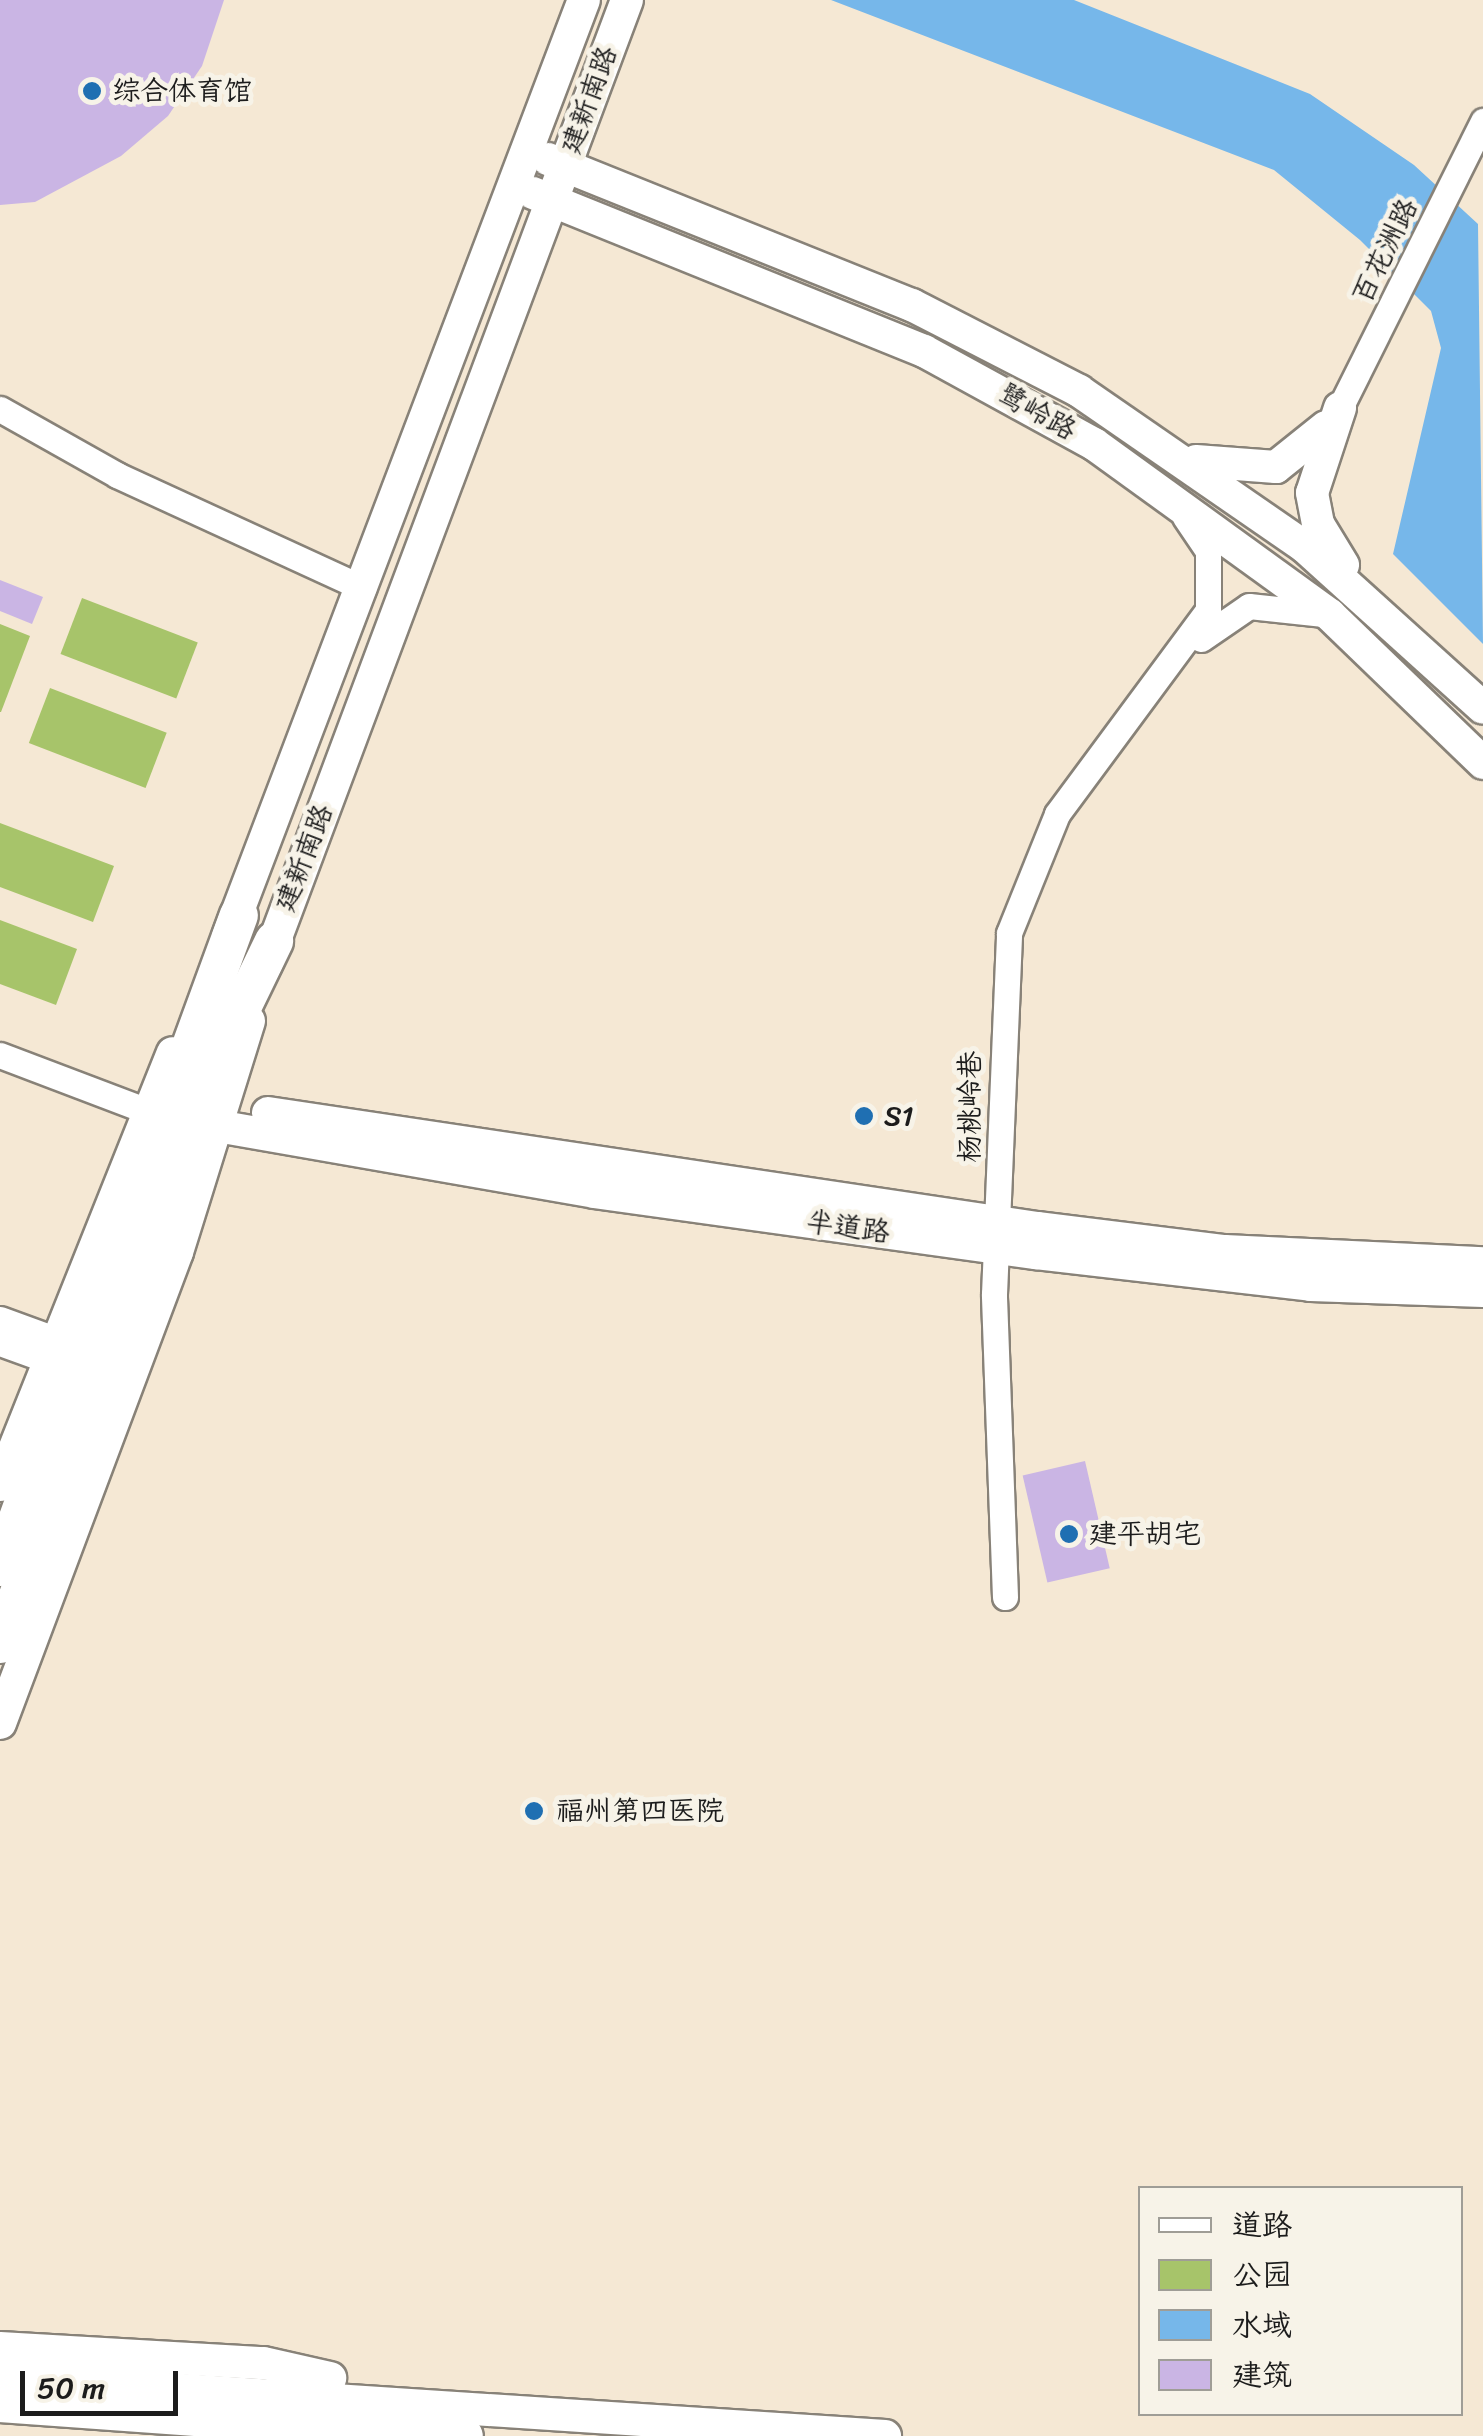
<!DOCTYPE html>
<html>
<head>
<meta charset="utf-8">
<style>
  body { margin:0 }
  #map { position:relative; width:1483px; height:2436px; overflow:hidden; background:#f5e8d4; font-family:Sriracha,"LXGW WenKai TC",sans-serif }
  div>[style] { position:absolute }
  .green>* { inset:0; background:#a7c46a; transform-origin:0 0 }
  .water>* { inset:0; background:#76b7ea }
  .building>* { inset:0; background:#cab5e4; transform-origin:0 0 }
  .roads { filter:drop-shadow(2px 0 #888278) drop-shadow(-2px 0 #888278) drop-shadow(0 2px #888278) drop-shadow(0 -2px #888278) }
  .minor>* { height:25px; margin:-12.5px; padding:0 12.5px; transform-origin:12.5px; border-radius:12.5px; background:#fff }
  .major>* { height:32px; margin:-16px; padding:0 16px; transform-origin:16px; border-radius:16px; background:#fff }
  .highway>* { height:38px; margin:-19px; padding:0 19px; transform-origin:19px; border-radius:19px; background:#fff }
  .dots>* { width:28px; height:28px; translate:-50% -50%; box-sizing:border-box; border:5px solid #f7f3e8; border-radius:50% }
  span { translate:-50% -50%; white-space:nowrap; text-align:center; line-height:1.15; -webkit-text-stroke:10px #f7f3e8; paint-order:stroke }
  .poi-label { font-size:28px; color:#1c1c1c }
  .left { translate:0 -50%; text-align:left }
  .street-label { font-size:28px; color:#1c1c1c }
  .legend { position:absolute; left:1138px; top:2186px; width:325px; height:230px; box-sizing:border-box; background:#f7f3e8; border:2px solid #9f9d96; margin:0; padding:12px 18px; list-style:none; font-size:30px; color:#1c1c1c }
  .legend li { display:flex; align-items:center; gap:20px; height:50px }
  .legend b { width:50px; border:2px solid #9f9d96 }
  .scale { position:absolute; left:20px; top:2371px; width:158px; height:45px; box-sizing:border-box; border:5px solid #1c1c1c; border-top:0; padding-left:12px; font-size:30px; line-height:35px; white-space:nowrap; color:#1c1c1c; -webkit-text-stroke:8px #f7f3e8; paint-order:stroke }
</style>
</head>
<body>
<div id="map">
  <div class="green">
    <i style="left:82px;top:598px;width:124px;height:60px;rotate:21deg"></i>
    <i style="clip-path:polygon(0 624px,30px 636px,1px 712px,0 712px)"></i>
    <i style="left:50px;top:688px;width:125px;height:59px;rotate:21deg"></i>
    <i style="clip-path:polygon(0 823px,114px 866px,93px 922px,0 887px)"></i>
    <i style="clip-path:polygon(0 920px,77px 949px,56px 1005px,0 984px)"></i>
  </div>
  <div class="water">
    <i style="clip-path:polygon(831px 0,1074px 0,1310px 94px,1414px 165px,1478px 224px,1483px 644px,1393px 554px,1441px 348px,1431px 311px,1360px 240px,1274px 170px)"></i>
  </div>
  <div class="building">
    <i style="clip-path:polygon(0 0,224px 0,202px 66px,168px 116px,121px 156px,35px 202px,0 205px)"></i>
    <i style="clip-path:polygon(0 580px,43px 597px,32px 624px,0 611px)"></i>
    <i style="left:1085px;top:1461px;width:110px;height:64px;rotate:77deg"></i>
  </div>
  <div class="roads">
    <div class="minor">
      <i style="left:1340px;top:408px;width:321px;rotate:-63.5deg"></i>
      <i style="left:0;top:409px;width:134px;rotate:29.4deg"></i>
      <i style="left:117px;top:475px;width:271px;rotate:24.7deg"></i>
      <i style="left:1201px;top:639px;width:58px;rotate:-34.5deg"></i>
      <i style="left:1249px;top:606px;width:75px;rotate:6.1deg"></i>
      <i style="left:0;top:1055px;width:155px;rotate:20.8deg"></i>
      <i style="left:0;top:1319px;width:59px;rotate:20deg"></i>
      <i style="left:0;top:1343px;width:50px;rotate:19.9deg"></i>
      <i style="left:1005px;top:1597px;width:303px;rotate:-92.1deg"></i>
      <i style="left:994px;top:1294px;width:361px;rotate:-87.6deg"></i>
      <i style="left:1009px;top:933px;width:128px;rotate:-68deg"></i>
      <i style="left:1057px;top:814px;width:254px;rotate:-53.5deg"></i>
      <i style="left:1208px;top:610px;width:59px;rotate:-90deg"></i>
      <i style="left:1208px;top:551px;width:41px;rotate:-124.1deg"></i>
    </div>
    <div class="major">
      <i style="left:548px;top:159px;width:392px;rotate:21.9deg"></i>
      <i style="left:912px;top:305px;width:188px;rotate:27.2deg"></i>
      <i style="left:1079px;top:391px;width:273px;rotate:34.6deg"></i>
      <i style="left:1304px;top:546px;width:241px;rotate:42.1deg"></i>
      <i style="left:533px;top:193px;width:422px;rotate:22deg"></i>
      <i style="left:924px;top:351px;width:194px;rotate:28.7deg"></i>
      <i style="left:1094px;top:444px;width:291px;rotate:35.9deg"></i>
      <i style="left:1330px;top:615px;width:213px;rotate:44deg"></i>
      <i style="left:1340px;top:408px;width:89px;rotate:108.2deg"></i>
      <i style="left:1312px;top:493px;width:32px;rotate:79deg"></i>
      <i style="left:1318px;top:524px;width:48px;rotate:58.6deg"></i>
      <i style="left:1196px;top:461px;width:80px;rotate:4.3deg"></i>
      <i style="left:1276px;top:467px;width:64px;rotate:-38.7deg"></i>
      <i style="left:228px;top:937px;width:1002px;rotate:-69.2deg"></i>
      <i style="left:266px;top:964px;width:1029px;rotate:-69.47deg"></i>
      <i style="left:268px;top:1113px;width:778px;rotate:8.51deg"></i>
      <i style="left:1037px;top:1228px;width:189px;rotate:7deg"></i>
      <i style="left:1225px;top:1251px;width:258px;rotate:2.7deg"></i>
      <i style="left:217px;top:1126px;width:384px;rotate:9.9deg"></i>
      <i style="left:595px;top:1192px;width:445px;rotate:7.9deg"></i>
      <i style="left:1036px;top:1253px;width:277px;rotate:6.6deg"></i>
      <i style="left:1311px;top:1285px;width:172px;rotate:2deg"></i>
      <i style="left:0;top:1485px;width:465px;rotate:-68.2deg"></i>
      <i style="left:0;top:1723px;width:503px;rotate:-69.4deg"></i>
      <i style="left:177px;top:1252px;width:242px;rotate:-72.7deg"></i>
      <i style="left:0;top:2348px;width:264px;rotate:3.3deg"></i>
      <i style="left:264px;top:2363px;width:68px;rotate:12.8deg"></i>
      <i style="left:0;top:2378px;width:887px;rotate:3.75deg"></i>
    </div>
    <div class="highway">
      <i style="left:0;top:1567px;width:694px;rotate:-69.87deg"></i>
      <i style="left:0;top:1644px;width:626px;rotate:-69.63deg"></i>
      <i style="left:218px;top:1057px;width:129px;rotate:-64.2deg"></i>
      <i style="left:0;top:2403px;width:465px;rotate:4.1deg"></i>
    </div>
  </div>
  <div class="dots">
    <i style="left:92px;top:91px;background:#1f6fb2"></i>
    <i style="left:864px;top:1116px;background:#1f6fb2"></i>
    <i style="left:1069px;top:1534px;background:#1f6fb2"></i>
    <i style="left:534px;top:1811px;background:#1f6fb2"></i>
  </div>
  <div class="poi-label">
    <span class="left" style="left:112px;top:91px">综合体育馆</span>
    <span class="left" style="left:884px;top:1116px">S1</span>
    <span class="left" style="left:1089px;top:1534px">建平胡宅</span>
    <span class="left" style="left:556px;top:1811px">福州第四医院</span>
  </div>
  <div class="street-label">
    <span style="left:589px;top:100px;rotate:-70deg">建新南路</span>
    <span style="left:1385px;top:251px;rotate:-64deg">百花洲路</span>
    <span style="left:1037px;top:412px;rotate:29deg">鹭岭路</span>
    <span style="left:304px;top:858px;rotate:-69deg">建新南路</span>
    <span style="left:970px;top:1107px;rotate:-90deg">杨桃岭巷</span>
    <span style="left:848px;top:1227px;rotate:8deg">半道路</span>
  </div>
  <ul class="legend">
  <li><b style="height:12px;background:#fff"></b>道路</li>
  <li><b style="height:28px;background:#a7c46a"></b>公园</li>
  <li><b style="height:28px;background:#76b7ea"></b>水域</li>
  <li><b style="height:28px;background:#cab5e4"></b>建筑</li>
  </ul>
  <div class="scale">50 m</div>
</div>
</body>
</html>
